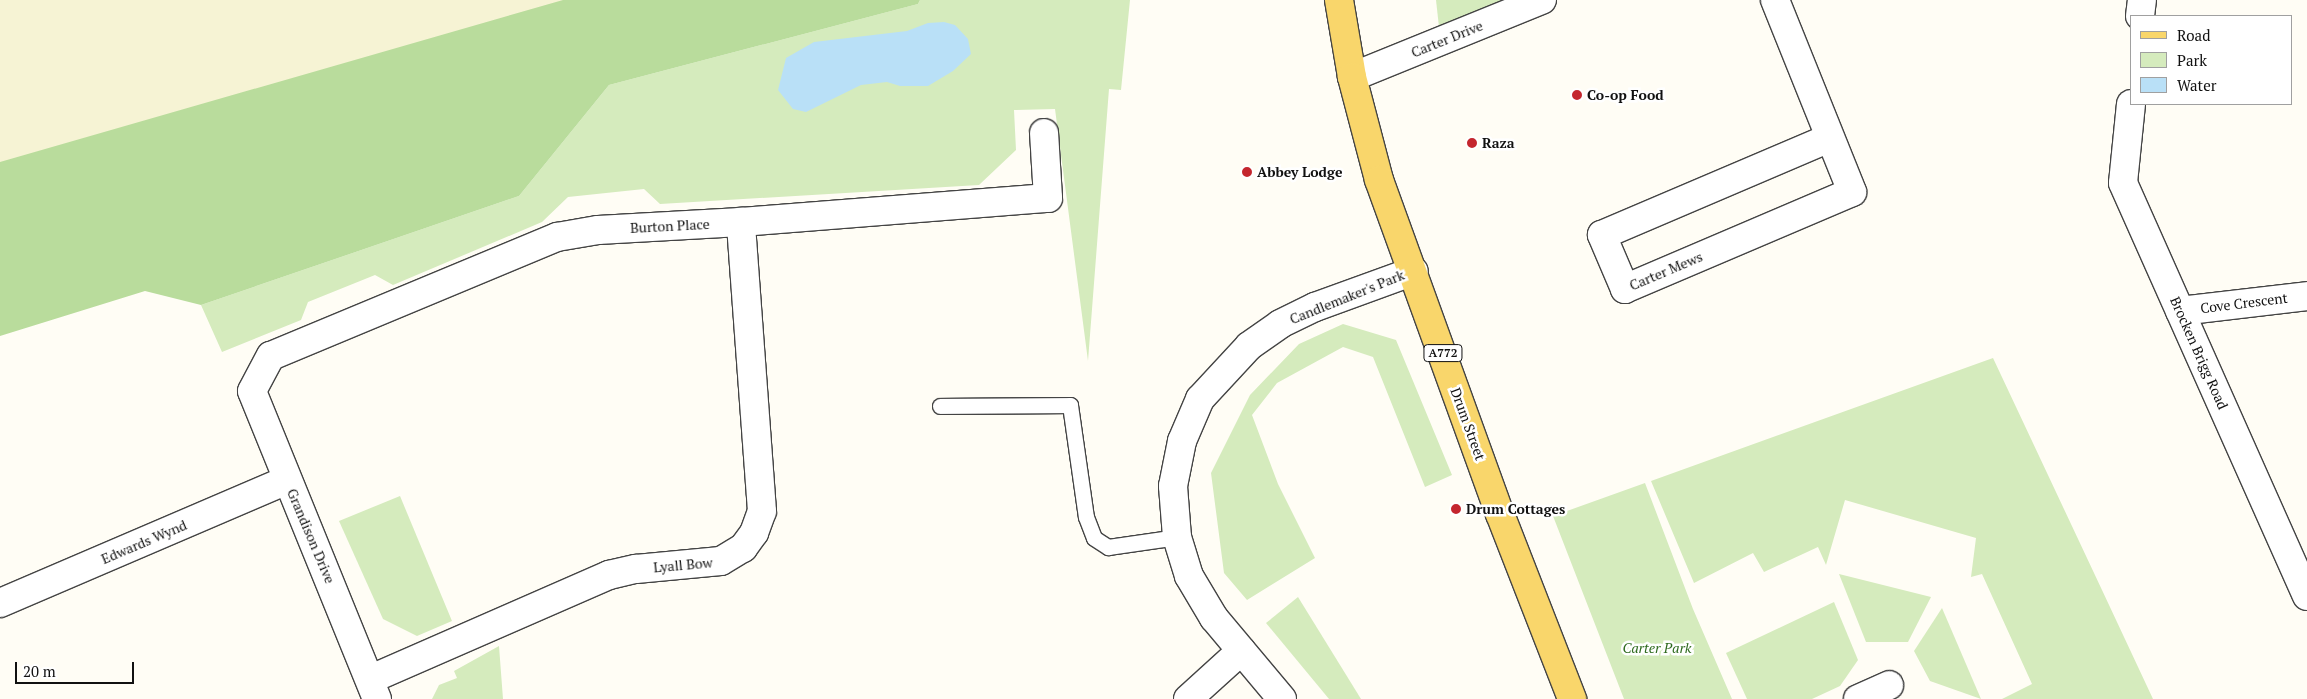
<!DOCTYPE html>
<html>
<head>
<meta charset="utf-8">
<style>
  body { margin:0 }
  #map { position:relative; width:2307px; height:699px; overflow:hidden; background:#fffdf5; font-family:"PT Serif",serif }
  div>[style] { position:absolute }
  .farmland>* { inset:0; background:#f6f3d4 }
  .green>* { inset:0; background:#d5ebbd }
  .forest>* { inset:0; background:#b9dc9c }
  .water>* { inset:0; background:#b9e0f7 }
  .roads { filter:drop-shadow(1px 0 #444) drop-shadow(-1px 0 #444) drop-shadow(0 1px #444) drop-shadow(0 -1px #444) }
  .service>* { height:15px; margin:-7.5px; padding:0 7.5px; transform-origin:7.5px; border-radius:7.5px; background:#fff }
  .minor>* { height:28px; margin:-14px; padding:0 14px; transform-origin:14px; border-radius:14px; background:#fff }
  .primary>* { height:28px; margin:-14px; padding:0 14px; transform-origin:14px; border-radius:14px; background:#f9d66b }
  .dots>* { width:14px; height:14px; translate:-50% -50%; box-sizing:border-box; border:2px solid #fff; border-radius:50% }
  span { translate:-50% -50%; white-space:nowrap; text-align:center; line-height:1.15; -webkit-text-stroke:5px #fff; paint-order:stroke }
  .shield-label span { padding:1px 4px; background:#fff; border:1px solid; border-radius:4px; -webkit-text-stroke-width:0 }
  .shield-label { font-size:12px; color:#111; font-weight:700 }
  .street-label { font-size:14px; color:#111 }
  .poi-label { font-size:14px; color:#111; font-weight:700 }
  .left { translate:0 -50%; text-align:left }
  .park-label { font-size:14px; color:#2f6b1f; font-style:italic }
  .legend { position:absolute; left:2130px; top:15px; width:162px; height:90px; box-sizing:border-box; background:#fff; border:1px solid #a0a0a0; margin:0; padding:6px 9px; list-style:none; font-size:15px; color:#111 }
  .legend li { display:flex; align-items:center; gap:10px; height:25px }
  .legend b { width:25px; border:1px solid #a0a0a0 }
  .scale { position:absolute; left:15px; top:662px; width:119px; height:22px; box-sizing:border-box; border:2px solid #111; border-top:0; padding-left:6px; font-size:15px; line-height:18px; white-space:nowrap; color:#111; -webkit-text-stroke:4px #fff; paint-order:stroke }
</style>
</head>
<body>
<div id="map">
  <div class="farmland">
    <i style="clip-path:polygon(0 0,758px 0,0 218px)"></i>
  </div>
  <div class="green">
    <i style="clip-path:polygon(920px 0,1130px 0,1121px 90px,1109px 89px,1088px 361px,1055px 109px,1014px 110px,1016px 150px,979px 185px,660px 204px,644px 189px,568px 197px,542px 222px,393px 285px,375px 275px,308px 302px,301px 320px,222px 352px,201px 305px,519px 196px,609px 85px,918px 4px)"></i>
    <i style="clip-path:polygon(1436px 0,1505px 0,1439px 27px)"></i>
    <i style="clip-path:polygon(1343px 324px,1396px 340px,1452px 475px,1425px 487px,1373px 357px,1343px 347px,1277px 383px,1252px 415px,1278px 484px,1315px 558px,1247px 600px,1224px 573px,1211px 473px,1250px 395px,1299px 344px)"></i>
    <i style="clip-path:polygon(1993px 358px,2102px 590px,2153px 699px,2002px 699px,2032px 684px,1982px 574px,1971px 577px,1976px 538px,1845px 500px,1826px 565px,1818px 547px,1764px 572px,1753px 553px,1694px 583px,1651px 481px)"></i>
    <i style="clip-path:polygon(1645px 483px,1693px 609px,1732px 699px,1624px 699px,1553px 516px)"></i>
    <i style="clip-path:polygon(400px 496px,452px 621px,417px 636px,383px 619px,339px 521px)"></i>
    <i style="clip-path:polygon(1839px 574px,1931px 597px,1908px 642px,1866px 642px)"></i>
    <i style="clip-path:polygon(1298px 597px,1361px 699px,1329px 699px,1266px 623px)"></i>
    <i style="clip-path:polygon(1834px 602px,1858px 660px,1840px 686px,1812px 699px,1747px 699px,1726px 653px)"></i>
    <i style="clip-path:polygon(1942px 608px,1981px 699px,1930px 681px,1914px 651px)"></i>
    <i style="clip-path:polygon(499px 646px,503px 699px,432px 699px,439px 685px,457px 678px,454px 671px)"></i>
  </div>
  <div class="forest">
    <i style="clip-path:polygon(563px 0,920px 0,918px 4px,609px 85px,519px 196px,201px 305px,145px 291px,0 336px,0 162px)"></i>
  </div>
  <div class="water">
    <i style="clip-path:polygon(944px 22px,955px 25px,968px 39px,971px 54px,953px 71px,928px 86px,900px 86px,887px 82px,861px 85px,806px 112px,793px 109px,778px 90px,786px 58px,814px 42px,907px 31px,928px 23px)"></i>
  </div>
  <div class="roads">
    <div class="service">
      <i style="left:940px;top:406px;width:130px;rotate:-0.4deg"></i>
      <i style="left:1070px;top:405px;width:113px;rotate:81.9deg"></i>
      <i style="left:1086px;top:517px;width:22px;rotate:69deg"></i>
      <i style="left:1094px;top:538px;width:17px;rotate:33deg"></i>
      <i style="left:1108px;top:547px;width:70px;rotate:-8.2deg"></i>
    </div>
    <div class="minor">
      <i style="left:1775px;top:0;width:207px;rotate:68.1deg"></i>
      <i style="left:1852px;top:192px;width:247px;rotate:156.9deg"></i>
      <i style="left:1625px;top:289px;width:59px;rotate:-113.1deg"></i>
      <i style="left:1602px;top:235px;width:247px;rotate:-23.1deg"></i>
      <i style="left:2140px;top:16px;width:16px;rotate:-83deg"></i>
      <i style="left:1352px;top:77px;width:205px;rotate:-22.1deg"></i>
      <i style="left:2131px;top:104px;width:79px;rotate:95.8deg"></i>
      <i style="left:2123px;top:183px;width:452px;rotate:66deg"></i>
      <i style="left:2180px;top:311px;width:128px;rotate:-6.7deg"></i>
      <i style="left:0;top:603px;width:312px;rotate:-23.2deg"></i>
      <i style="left:371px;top:679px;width:260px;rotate:-23.6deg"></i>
      <i style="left:609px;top:575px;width:28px;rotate:-13deg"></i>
      <i style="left:636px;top:569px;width:85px;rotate:-5.4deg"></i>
      <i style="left:721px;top:561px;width:26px;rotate:-31deg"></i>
      <i style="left:743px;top:548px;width:19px;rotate:-54deg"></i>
      <i style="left:754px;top:533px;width:23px;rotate:-70deg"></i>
      <i style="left:762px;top:511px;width:290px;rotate:-94.2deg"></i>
      <i style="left:377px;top:699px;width:332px;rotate:-112.1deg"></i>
      <i style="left:252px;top:391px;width:40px;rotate:-62deg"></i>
      <i style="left:271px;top:356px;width:310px;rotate:-22.6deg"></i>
      <i style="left:557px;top:237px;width:42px;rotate:-9.7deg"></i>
      <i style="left:598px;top:230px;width:143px;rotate:-3.2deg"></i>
      <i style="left:741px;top:222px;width:308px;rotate:-4.5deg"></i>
      <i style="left:1048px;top:198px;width:65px;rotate:-93.5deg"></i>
      <i style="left:1188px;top:699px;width:72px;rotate:-42.2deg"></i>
      <i style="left:1282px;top:699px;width:106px;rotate:-130deg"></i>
      <i style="left:1214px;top:618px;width:49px;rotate:-120.8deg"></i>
      <i style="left:1189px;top:576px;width:41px;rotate:-107.1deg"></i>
      <i style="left:1177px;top:537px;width:51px;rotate:-94.5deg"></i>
      <i style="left:1173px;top:486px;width:46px;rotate:-78.7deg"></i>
      <i style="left:1182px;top:441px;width:46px;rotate:-66.8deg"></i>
      <i style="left:1200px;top:399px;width:72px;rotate:-47.2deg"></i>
      <i style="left:1249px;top:346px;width:38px;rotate:-35deg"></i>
      <i style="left:1280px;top:324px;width:39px;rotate:-26deg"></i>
      <i style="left:1315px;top:307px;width:105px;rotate:-20deg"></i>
      <i style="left:1858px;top:699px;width:34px;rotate:-24deg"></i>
    </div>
    <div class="primary">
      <i style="left:1339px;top:0;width:78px;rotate:80.4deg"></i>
      <i style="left:1352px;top:77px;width:106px;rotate:75.3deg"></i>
      <i style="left:1379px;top:180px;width:355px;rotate:70.1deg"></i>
      <i style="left:1500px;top:514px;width:199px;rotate:68.7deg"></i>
    </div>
  </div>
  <div class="dots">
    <i style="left:1577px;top:95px;background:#c4262e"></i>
    <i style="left:1472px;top:143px;background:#c4262e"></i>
    <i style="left:1247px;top:172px;background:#c4262e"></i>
    <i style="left:1456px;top:509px;background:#c4262e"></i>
  </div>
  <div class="shield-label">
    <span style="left:1443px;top:353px">A772</span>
  </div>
  <div class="street-label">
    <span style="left:1447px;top:39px;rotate:-22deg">Carter Drive</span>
    <span style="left:670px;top:226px;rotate:-3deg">Burton Place</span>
    <span style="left:1666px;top:271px;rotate:-23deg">Carter Mews</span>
    <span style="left:1347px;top:297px;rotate:-22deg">Candlemaker's Park</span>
    <span style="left:2244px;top:303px;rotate:-7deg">Cove Crescent</span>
    <span style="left:2199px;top:353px;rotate:66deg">Brocken Brigg Road</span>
    <span style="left:1468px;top:424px;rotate:70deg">Drum Street</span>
    <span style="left:311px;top:536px;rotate:67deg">Grandison Drive</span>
    <span style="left:144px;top:542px;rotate:-23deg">Edwards Wynd</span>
    <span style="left:683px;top:565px;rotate:-5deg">Lyall Bow</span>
  </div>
  <div class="poi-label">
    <span class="left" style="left:1587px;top:95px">Co-op Food</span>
    <span class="left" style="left:1482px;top:143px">Raza</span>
    <span class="left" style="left:1257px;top:172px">Abbey Lodge</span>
    <span class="left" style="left:1466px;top:509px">Drum Cottages</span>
  </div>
  <div class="park-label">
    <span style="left:1657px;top:648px">Carter Park</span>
  </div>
  <ul class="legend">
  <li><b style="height:6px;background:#f9d66b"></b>Road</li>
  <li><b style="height:14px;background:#d5ebbd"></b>Park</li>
  <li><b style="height:14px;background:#b9e0f7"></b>Water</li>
  </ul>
  <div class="scale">20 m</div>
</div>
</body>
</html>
